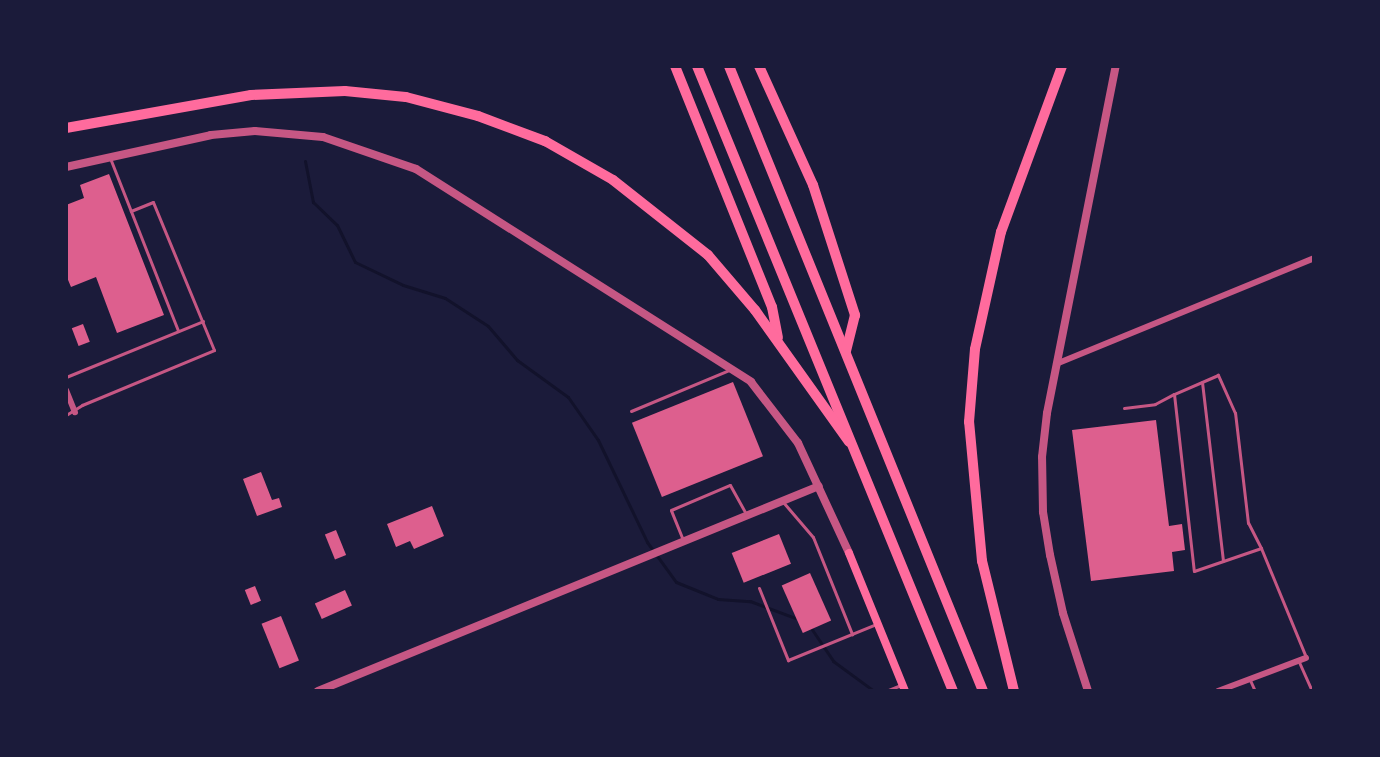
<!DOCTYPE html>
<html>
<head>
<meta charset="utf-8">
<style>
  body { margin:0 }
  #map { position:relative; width:1380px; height:757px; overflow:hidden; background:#1b1b3a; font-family:"Fira Sans Condensed",sans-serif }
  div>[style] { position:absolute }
  .stream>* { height:3px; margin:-1.5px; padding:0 1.5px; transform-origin:1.5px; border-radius:1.5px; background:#12122b }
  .building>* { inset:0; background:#dd5f8e; transform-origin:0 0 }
  .service>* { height:3px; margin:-1.5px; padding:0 1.5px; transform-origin:1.5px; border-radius:1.5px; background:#c65784 }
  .minor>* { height:6px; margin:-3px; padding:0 3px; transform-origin:3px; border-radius:3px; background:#c65784 }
  .tertiary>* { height:8px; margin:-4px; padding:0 4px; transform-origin:4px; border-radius:4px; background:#c65784 }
  .secondary>* { height:8px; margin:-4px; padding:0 4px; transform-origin:4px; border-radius:4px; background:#ff6b9d }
  .motorway>* { height:10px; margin:-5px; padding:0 5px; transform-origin:5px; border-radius:5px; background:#ff6b9d }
  span { translate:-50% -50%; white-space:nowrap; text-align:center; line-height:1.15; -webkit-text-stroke:6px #1b1b3a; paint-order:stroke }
  .frame { position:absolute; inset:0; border:68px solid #1b1b3a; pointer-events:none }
</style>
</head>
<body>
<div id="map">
  <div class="stream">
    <i style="left:305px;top:161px;width:42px;rotate:79deg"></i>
    <i style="left:313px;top:202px;width:33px;rotate:44deg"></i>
    <i style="left:337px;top:225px;width:41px;rotate:64.1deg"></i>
    <i style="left:355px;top:262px;width:53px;rotate:25.6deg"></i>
    <i style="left:403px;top:285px;width:44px;rotate:17.2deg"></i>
    <i style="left:445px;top:298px;width:51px;rotate:33.1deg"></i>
    <i style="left:488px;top:326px;width:45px;rotate:49.5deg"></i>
    <i style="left:517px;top:360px;width:63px;rotate:36deg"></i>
    <i style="left:568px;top:397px;width:52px;rotate:55.1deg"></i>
    <i style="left:598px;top:440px;width:113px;rotate:64.3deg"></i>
    <i style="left:647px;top:542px;width:49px;rotate:54.1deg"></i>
    <i style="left:676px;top:582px;width:45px;rotate:22deg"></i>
    <i style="left:718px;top:599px;width:32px;rotate:4deg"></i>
    <i style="left:750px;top:601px;width:48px;rotate:20.7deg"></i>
    <i style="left:811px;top:628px;width:40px;rotate:56deg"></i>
    <i style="left:833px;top:661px;width:51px;rotate:36.2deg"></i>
  </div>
  <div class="building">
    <i style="clip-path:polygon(109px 174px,164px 315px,117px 333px,96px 277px,71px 287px,66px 275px,66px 205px,84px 198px,80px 185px)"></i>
    <i style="left:83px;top:324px;width:19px;height:12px;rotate:69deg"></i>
    <i style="left:733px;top:382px;width:80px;height:109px;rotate:68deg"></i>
    <i style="clip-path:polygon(1156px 420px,1169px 526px,1182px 524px,1185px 550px,1172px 552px,1174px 571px,1091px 581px,1072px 430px)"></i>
    <i style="clip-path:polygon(261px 472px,272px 500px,279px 498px,282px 507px,257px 516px,243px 479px)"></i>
    <i style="clip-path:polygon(432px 506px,444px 536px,414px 549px,410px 541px,396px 547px,387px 524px)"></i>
    <i style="left:336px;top:530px;width:27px;height:12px;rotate:68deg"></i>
    <i style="left:779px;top:534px;width:32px;height:51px;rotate:68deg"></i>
    <i style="left:810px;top:573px;width:52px;height:31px;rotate:66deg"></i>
    <i style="left:255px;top:586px;width:16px;height:11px;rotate:68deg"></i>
    <i style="left:345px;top:590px;width:17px;height:33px;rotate:66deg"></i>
    <i style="left:281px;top:616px;width:48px;height:21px;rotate:68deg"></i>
  </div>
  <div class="service">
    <i style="left:110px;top:158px;width:186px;rotate:68.5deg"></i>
    <i style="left:66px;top:377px;width:148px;rotate:-22.2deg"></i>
    <i style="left:1202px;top:382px;width:180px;rotate:83.3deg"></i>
    <i style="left:1124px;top:408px;width:31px;rotate:-7deg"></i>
    <i style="left:1155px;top:404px;width:21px;rotate:-28deg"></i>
    <i style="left:631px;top:411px;width:106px;rotate:-22.7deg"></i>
    <i style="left:66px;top:415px;width:19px;rotate:-32deg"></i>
    <i style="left:82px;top:405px;width:143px;rotate:-22.6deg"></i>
    <i style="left:214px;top:350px;width:160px;rotate:-112.4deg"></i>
    <i style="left:153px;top:202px;width:24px;rotate:158deg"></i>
    <i style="left:783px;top:502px;width:46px;rotate:49.4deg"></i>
    <i style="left:813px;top:537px;width:105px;rotate:68.1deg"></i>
    <i style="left:683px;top:540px;width:32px;rotate:-112deg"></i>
    <i style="left:671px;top:510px;width:64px;rotate:-23deg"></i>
    <i style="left:730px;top:485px;width:35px;rotate:61deg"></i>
    <i style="left:1261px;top:548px;width:28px;rotate:-117deg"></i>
    <i style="left:1248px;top:523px;width:111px;rotate:-96.7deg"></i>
    <i style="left:1235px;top:413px;width:42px;rotate:-114.1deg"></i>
    <i style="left:1218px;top:375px;width:48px;rotate:156.6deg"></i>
    <i style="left:1174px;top:394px;width:178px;rotate:83.6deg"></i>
    <i style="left:1194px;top:571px;width:71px;rotate:-18.9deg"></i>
    <i style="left:1261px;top:548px;width:118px;rotate:67.6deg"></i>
    <i style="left:759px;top:588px;width:78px;rotate:68.1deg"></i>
    <i style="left:788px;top:660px;width:95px;rotate:-22.2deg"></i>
    <i style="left:1299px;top:662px;width:32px;rotate:66deg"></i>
    <i style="left:1250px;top:680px;width:12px;rotate:66deg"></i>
    <i style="left:886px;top:691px;width:16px;rotate:-22deg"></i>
  </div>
  <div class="minor">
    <i style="left:1056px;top:364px;width:279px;rotate:-22.3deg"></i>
    <i style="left:66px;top:390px;width:24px;rotate:68deg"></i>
    <i style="left:1218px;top:691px;width:94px;rotate:-20.6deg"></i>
  </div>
  <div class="tertiary">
    <i style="left:66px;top:167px;width:148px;rotate:-12.4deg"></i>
    <i style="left:211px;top:135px;width:44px;rotate:-5.2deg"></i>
    <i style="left:255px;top:131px;width:68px;rotate:5deg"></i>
    <i style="left:323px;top:137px;width:98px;rotate:19deg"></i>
    <i style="left:416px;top:169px;width:397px;rotate:32.4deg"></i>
    <i style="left:751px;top:382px;width:77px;rotate:52.4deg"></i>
    <i style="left:798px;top:443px;width:121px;rotate:65.1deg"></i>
    <i style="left:318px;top:691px;width:541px;rotate:-22.25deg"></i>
    <i style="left:1088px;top:691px;width:82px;rotate:-107.8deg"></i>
    <i style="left:1063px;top:613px;width:59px;rotate:-102.6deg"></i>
    <i style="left:1050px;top:555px;width:44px;rotate:-99.2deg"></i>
    <i style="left:1043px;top:512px;width:55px;rotate:-91deg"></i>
    <i style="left:1042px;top:457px;width:44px;rotate:-83.5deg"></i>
    <i style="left:1047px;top:413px;width:354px;rotate:-78.8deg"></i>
  </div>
  <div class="secondary">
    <i style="left:849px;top:553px;width:149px;rotate:67.9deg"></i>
  </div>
  <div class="motorway">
    <i style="left:675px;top:66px;width:260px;rotate:68.1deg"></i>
    <i style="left:772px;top:307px;width:31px;rotate:79deg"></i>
    <i style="left:697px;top:66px;width:675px;rotate:67.73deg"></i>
    <i style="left:729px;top:66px;width:675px;rotate:67.88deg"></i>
    <i style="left:759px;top:66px;width:131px;rotate:65.6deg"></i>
    <i style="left:813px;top:185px;width:137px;rotate:72.1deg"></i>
    <i style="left:855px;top:315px;width:37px;rotate:104deg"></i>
    <i style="left:66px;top:128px;width:188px;rotate:-10.1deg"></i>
    <i style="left:251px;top:95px;width:94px;rotate:-2.4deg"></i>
    <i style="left:345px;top:91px;width:61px;rotate:5.6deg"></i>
    <i style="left:406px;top:97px;width:74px;rotate:14.8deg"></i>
    <i style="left:478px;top:116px;width:72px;rotate:20.5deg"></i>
    <i style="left:545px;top:141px;width:78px;rotate:29.8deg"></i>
    <i style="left:613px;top:180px;width:121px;rotate:38.3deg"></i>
    <i style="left:708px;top:255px;width:72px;rotate:49.5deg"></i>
    <i style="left:755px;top:310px;width:162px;rotate:54.5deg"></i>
    <i style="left:1014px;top:691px;width:134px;rotate:-103.8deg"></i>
    <i style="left:982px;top:561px;width:140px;rotate:-95.3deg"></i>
    <i style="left:969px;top:422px;width:73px;rotate:-85.3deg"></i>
    <i style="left:975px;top:349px;width:120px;rotate:-77.5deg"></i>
    <i style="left:1001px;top:232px;width:177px;rotate:-69.8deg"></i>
  </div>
  <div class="frame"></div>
</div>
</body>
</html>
